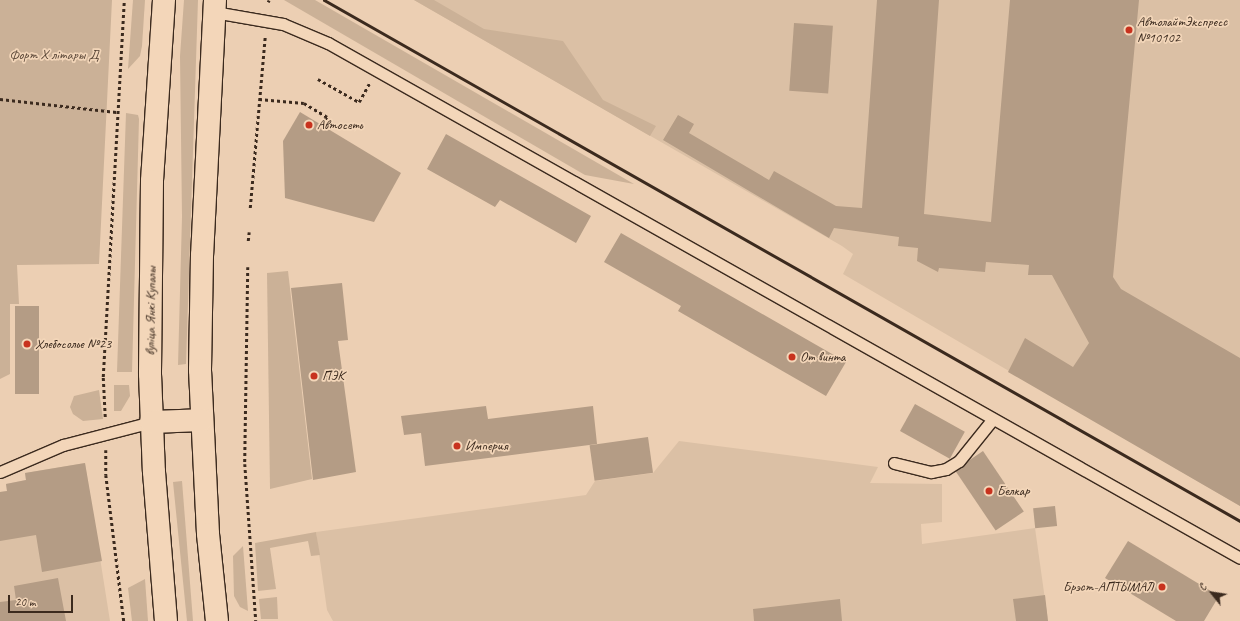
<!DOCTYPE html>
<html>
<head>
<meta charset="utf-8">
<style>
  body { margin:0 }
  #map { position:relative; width:1240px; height:621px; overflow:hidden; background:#eccfb3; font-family:Caveat,sans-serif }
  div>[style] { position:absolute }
  .built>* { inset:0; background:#dbc0a5 }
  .green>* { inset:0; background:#cbb197 }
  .building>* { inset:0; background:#b49c85; transform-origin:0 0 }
  .path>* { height:2.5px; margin-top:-1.25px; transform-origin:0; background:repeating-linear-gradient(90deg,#3b2a1e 0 3px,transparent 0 6px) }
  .roads { filter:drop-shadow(1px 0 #3b2a1e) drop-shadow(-1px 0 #3b2a1e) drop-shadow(0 1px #3b2a1e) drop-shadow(0 -1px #3b2a1e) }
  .lane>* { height:11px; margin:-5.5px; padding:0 5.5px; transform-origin:5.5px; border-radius:5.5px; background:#f3d6b9 }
  .primary>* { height:22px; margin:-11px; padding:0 11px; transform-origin:11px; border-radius:11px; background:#f3d6b9 }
  .rail>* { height:3px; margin:-1.5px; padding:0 1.5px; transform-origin:1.5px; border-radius:1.5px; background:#3b2a1e }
  .dots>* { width:11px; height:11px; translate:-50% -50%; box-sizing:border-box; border:2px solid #f3d6b9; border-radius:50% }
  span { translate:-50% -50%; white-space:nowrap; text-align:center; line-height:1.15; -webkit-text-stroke:3.5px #f3d6b9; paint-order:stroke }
  .poi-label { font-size:14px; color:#3b2a1e }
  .left { translate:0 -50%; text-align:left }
  .right { translate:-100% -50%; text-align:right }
  .park-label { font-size:14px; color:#584536 }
  .street-label { font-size:14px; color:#3b2a1e }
  .north { position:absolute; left:1192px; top:573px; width:40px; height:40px; -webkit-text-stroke:3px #f3d6b9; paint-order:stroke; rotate:300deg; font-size:11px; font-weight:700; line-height:16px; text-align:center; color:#3b2a1e }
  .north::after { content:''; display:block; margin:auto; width:14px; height:18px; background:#3b2a1e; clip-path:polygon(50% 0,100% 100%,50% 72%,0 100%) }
  .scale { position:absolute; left:8px; top:595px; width:65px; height:18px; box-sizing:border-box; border:2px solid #3b2a1e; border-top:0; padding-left:5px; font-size:12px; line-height:14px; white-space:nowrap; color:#3b2a1e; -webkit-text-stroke:3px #f3d6b9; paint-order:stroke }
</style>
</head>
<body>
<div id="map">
  <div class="built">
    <i style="clip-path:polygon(414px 0,1240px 0,1240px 506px,843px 274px,853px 254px,842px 246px)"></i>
    <i style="clip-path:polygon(679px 441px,878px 467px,870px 483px,942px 484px,942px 522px,921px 524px,922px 544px,1035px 528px,1048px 621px,333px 621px,327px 610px,316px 532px,586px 495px,595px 481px,653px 473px)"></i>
    <i style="clip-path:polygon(85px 463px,110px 621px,0 621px,0 492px,7px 491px,6px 484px,26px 480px,25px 473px)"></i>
  </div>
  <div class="green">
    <i style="clip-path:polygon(0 0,112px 0,99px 264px,17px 265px,19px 304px,10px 304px,10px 374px,0 379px)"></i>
    <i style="clip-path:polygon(133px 0,145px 0,142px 46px,140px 56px,128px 69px)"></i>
    <i style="clip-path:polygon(184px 0,198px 0,186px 364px,178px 365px,182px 217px,180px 56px)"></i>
    <i style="clip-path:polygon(284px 0,315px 0,634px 184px,585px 175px)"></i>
    <i style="clip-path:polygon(414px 0,434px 0,484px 29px,563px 41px,603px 100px,656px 126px,650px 136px)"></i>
    <i style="clip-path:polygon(126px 113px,138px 115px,139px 119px,132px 372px,117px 372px)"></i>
    <i style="clip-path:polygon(288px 271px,312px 479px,270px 489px,267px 273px)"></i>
    <i style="clip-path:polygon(114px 385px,129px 385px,130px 396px,121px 411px,114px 411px)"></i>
    <i style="clip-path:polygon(99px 390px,103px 419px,83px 421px,73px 414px,70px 407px,74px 396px)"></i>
    <i style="clip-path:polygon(182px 481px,193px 621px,187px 621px,173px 482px)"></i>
    <i style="clip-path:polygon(316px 532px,320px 555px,311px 556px,308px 541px,270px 548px,276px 589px,258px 591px,255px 543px)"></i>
    <i style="clip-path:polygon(243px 546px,248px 611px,240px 607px,234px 596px,233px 556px)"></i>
    <i style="clip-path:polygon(145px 579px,148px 621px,132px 621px,128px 588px)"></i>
    <i style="clip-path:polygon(277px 597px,278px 619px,261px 619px,259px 599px)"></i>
  </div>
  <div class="building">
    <i style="clip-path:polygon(877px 0,939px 0,924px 214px,991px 222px,1010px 0,1139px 0,1113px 277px,1121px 289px,1240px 358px,1240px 506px,1008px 372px,1025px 338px,1073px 367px,1089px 343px,1052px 275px,1028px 275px,1029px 265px,986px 262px,985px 272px,939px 268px,938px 272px,917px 261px,918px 248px,898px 246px,899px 237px,834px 228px,829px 238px,663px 140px,678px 115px,694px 124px,689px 133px,769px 180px,774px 171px,836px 206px,862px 208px)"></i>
    <i style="left:794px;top:23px;width:39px;height:68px;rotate:4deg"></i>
    <i style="clip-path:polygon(300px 112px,401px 173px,374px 222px,285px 198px,283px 141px)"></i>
    <i style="clip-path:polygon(446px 134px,591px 216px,576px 243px,500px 200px,495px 207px,427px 169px)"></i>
    <i style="clip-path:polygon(621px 233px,846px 362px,826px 396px,678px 311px,681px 306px,604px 262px)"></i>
    <i style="clip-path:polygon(342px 283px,348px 340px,338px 341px,356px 472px,313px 480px,291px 288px)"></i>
    <i style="left:15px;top:306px;width:24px;height:88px"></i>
    <i style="left:915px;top:404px;width:57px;height:31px;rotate:29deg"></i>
    <i style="clip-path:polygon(486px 406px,488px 419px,593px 406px,597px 444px,425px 466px,421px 433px,404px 435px,401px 416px)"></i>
    <i style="left:648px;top:437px;width:36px;height:59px;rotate:82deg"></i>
    <i style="left:983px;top:451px;width:73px;height:34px;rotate:56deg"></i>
    <i style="clip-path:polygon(85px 463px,102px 561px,42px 572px,36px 535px,0 541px,0 492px,7px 491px,6px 484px,26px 480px,25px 473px)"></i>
    <i style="left:1055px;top:506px;width:20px;height:22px;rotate:84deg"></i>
    <i style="clip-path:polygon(1128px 541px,1219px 596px,1204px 621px,1176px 621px,1105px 578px)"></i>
    <i style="clip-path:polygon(58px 578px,66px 621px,0 621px,0 602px,16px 600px,14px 586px)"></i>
    <i style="clip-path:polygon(1045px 595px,1048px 621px,1016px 621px,1013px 599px)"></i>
    <i style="clip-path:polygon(840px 599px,842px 621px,754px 621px,753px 609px)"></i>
  </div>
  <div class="path">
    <i style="left:268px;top:2px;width:2px;rotate:-63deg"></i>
    <i style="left:318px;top:79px;width:47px;rotate:29.3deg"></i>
    <i style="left:359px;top:102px;width:21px;rotate:-61deg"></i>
    <i style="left:0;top:99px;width:117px;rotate:6.4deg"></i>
    <i style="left:259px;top:99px;width:45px;rotate:5.1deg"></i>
    <i style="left:304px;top:103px;width:27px;rotate:31deg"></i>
    <i style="left:327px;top:117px;width:9px;rotate:122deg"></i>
    <i style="left:250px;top:208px;width:171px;rotate:-85deg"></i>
    <i style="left:248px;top:241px;width:9px;rotate:-84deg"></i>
    <i style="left:248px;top:267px;width:197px;rotate:90.9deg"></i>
    <i style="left:245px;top:464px;width:157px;rotate:86deg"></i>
    <i style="left:105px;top:417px;width:40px;rotate:-92.9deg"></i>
    <i style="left:103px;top:377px;width:378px;rotate:-86.8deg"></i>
    <i style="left:106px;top:450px;width:25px;rotate:90deg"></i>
    <i style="left:106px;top:475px;width:147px;rotate:83deg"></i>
  </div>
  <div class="roads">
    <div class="lane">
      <i style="left:214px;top:12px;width:70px;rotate:9.9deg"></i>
      <i style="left:283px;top:24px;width:49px;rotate:22.9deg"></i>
      <i style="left:328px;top:43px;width:1047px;rotate:29.45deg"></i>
      <i style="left:894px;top:463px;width:38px;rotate:14deg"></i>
      <i style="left:931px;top:472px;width:15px;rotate:-11deg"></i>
      <i style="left:946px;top:469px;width:15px;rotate:-32deg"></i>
      <i style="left:959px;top:461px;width:53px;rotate:-51.2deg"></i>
      <i style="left:0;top:472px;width:69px;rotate:-23.2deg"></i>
      <i style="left:63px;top:445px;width:91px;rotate:-14.6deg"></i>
    </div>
    <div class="primary">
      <i style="left:164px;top:0;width:181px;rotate:93.8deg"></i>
      <i style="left:152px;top:181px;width:193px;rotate:90.6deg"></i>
      <i style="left:150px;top:374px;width:98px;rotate:87.7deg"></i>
      <i style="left:154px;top:472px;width:149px;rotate:85.4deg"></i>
      <i style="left:215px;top:0;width:255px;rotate:92.9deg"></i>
      <i style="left:202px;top:255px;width:115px;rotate:91deg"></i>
      <i style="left:200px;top:370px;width:164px;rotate:87.2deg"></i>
      <i style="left:208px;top:534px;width:87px;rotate:84.1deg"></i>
      <i style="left:151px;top:422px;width:51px;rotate:-2.2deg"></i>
    </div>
  </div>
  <div class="rail">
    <i style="left:324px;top:0;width:1054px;rotate:29.63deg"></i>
  </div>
  <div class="dots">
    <i style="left:1129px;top:30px;background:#c8321e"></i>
    <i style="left:309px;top:125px;background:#c8321e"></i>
    <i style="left:27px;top:344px;background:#c8321e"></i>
    <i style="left:792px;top:357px;background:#c8321e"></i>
    <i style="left:314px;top:376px;background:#c8321e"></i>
    <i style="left:457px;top:446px;background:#c8321e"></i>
    <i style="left:989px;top:491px;background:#c8321e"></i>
    <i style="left:1162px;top:587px;background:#c8321e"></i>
  </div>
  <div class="poi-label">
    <span class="left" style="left:1137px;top:30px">АвтолайтЭкспресс<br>№10102</span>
    <span class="left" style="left:317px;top:125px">Автосеть</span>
    <span class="left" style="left:35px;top:344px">Хлебосолье №23</span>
    <span class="left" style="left:800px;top:357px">От винта</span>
    <span class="left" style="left:322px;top:376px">ПЭК</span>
    <span class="left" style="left:465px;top:446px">Империя</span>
    <span class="left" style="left:997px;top:491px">Белкар</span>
    <span class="right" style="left:1154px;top:587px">Брэст-АПТЫМАЛ</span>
  </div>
  <div class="park-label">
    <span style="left:54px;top:55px">Форт X літары Д</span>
  </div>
  <div class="street-label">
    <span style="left:151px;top:311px;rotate:-89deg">вуліца Янкі Купалы</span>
  </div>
  <div class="north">С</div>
  <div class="scale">20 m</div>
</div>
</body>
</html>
